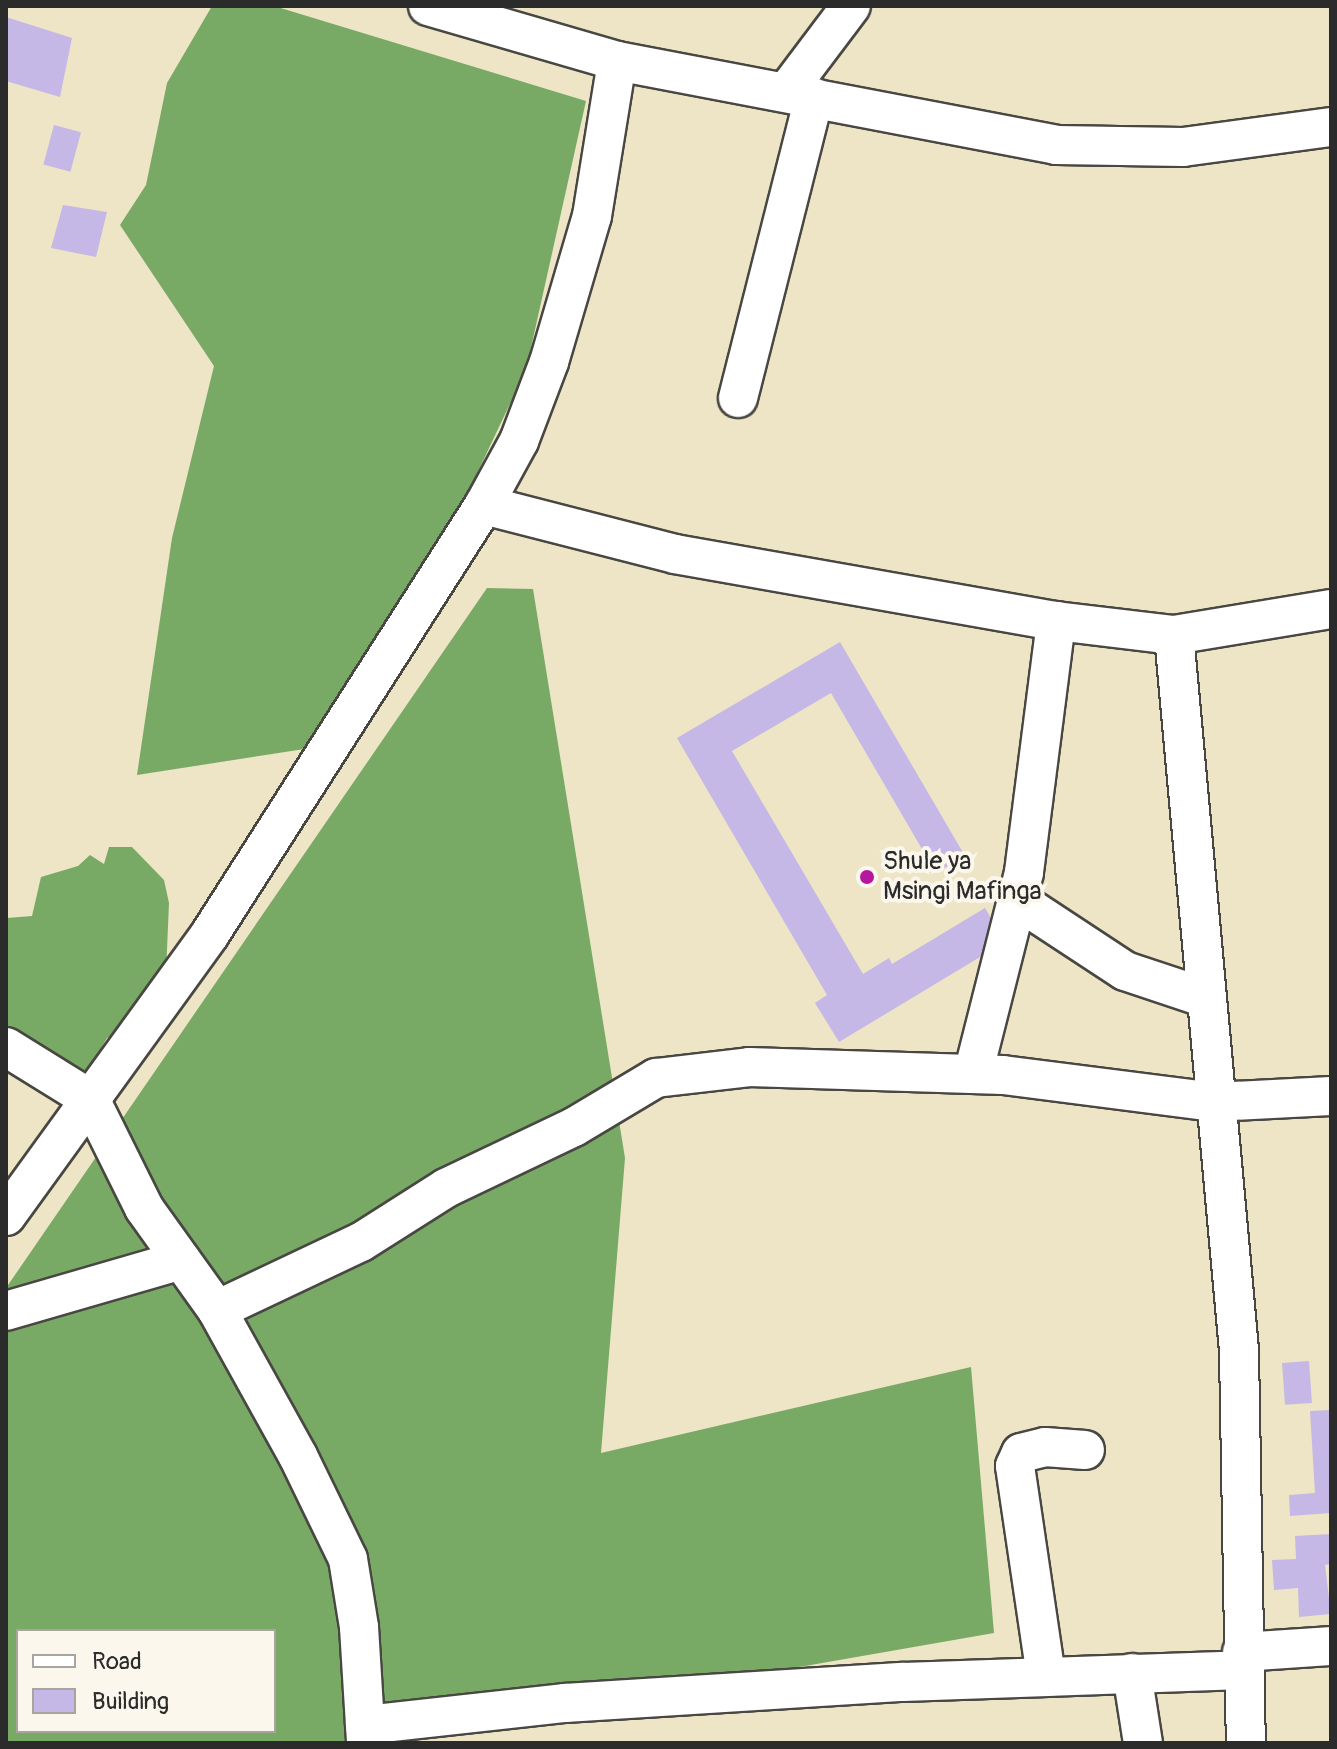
<!DOCTYPE html>
<html>
<head>
<meta charset="utf-8">
<style>
  body { margin:0 }
  #map { position:relative; width:1337px; height:1749px; overflow:hidden; background:#ede5c6; font-family:Pangolin,sans-serif }
  div>[style] { position:absolute }
  .forest>* { inset:0; background:#78aa66 }
  .building>* { inset:0; background:#c5b8e7; transform-origin:0 0 }
  .roads { filter:drop-shadow(2px 0 #484742) drop-shadow(-2px 0 #484742) drop-shadow(0 2px #484742) drop-shadow(0 -2px #484742) }
  .minor>* { height:38px; margin:-19px; padding:0 19px; transform-origin:19px; border-radius:19px; background:#fff }
  .dots>* { width:22px; height:22px; translate:-50% -50%; box-sizing:border-box; border:4px solid #fbf7ec; border-radius:50% }
  span { translate:-50% -50%; white-space:nowrap; text-align:center; line-height:1.15; -webkit-text-stroke:8px #fbf7ec; paint-order:stroke }
  .poi-label { font-size:26px; color:#2b2b2b }
  .left { translate:0 -50%; text-align:left }
  .frame { position:absolute; inset:0; border:8px solid #2b2b2b; pointer-events:none }
  .legend { position:absolute; left:16px; top:1629px; width:260px; height:104px; box-sizing:border-box; background:#fbf7ec; border:2px solid #a8a59f; margin:0; padding:10px 14px; list-style:none; font-size:24px; color:#2b2b2b }
  .legend li { display:flex; align-items:center; gap:16px; height:40px }
  .legend b { width:40px; border:2px solid #a8a59f }
</style>
</head>
<body>
<div id="map">
  <div class="forest">
    <i style="clip-path:polygon(212px 6px,274px 6px,586px 101px,526px 370px,427px 579px,311px 748px,137px 775px,172px 538px,214px 366px,120px 225px,146px 185px,167px 83px)"></i>
    <i style="clip-path:polygon(evenodd,487px 588px,533px 589px,625px 1158px,601px 1453px,971px 1367px,994px 1633px,363px 1743px,6px 1743px,6px 1288px,487px 588px,18px 1631px,274px 1631px,274px 1731px,18px 1731px,18px 1631px)"></i>
    <i style="clip-path:polygon(109px 847px,132px 847px,164px 880px,169px 903px,166px 973px,130px 1025px,107px 1038px,74px 1094px,6px 1058px,6px 906px,7px 918px,32px 916px,41px 877px,78px 866px,90px 855px,104px 864px)"></i>
  </div>
  <div class="building">
    <i style="clip-path:polygon(6px 17px,72px 38px,60px 97px,6px 81px)"></i>
    <i style="left:54px;top:125px;width:28px;height:41px;rotate:15deg"></i>
    <i style="clip-path:polygon(63px 205px,107px 212px,96px 257px,51px 248px)"></i>
    <i style="clip-path:polygon(840px 642px,965px 856px,936px 873px,831px 693px,732px 751px,863px 974px,889px 958px,892px 964px,985px 908px,1005px 942px,839px 1042px,815px 1003px,827px 995px,677px 738px)"></i>
    <i style="left:1309px;top:1361px;width:42px;height:27px;rotate:86deg"></i>
    <i style="clip-path:polygon(1331px 1410px,1331px 1513px,1290px 1516px,1289px 1495px,1315px 1493px,1310px 1411px)"></i>
    <i style="clip-path:polygon(1331px 1534px,1331px 1564px,1325px 1565px,1331px 1614px,1299px 1617px,1298px 1588px,1274px 1590px,1272px 1560px,1296px 1559px,1295px 1536px)"></i>
  </div>
  <div class="roads">
    <div class="minor">
      <i style="left:428px;top:6px;width:197px;rotate:16.2deg"></i>
      <i style="left:617px;top:61px;width:447px;rotate:10.8deg"></i>
      <i style="left:1056px;top:145px;width:127px;rotate:0.9deg"></i>
      <i style="left:1183px;top:147px;width:149px;rotate:-7.7deg"></i>
      <i style="left:787px;top:91px;width:106px;rotate:-53deg"></i>
      <i style="left:738px;top:398px;width:310px;rotate:-75.8deg"></i>
      <i style="left:484px;top:505px;width:197px;rotate:14.4deg"></i>
      <i style="left:675px;top:554px;width:387px;rotate:10deg"></i>
      <i style="left:1056px;top:621px;width:119px;rotate:6.8deg"></i>
      <i style="left:1174px;top:635px;width:159px;rotate:-9.4deg"></i>
      <i style="left:1174px;top:635px;width:719px;rotate:84.81deg"></i>
      <i style="left:1239px;top:1351px;width:392px;rotate:89deg"></i>
      <i style="left:1017px;top:900px;width:129px;rotate:33.3deg"></i>
      <i style="left:1125px;top:971px;width:82px;rotate:18.4deg"></i>
      <i style="left:6px;top:1047px;width:99px;rotate:31.8deg"></i>
      <i style="left:90px;top:1099px;width:122px;rotate:63.6deg"></i>
      <i style="left:144px;top:1208px;width:125px;rotate:54.4deg"></i>
      <i style="left:217px;top:1310px;width:167px;rotate:61deg"></i>
      <i style="left:298px;top:1456px;width:114px;rotate:64.1deg"></i>
      <i style="left:348px;top:1559px;width:69px;rotate:80.8deg"></i>
      <i style="left:359px;top:1627px;width:116px;rotate:86.5deg"></i>
      <i style="left:973px;top:1074px;width:208px;rotate:-75.8deg"></i>
      <i style="left:1024px;top:872px;width:253px;rotate:-82.7deg"></i>
      <i style="left:6px;top:1216px;width:348px;rotate:-54.1deg"></i>
      <i style="left:210px;top:934px;width:509px;rotate:-57.43deg"></i>
      <i style="left:484px;top:505px;width:73px;rotate:-61.3deg"></i>
      <i style="left:519px;top:441px;width:85px;rotate:-69.2deg"></i>
      <i style="left:549px;top:362px;width:152px;rotate:-73.6deg"></i>
      <i style="left:592px;top:216px;width:157px;rotate:-80.8deg"></i>
      <i style="left:217px;top:1310px;width:159px;rotate:-25.3deg"></i>
      <i style="left:361px;top:1242px;width:101px;rotate:-32.4deg"></i>
      <i style="left:446px;top:1188px;width:142px;rotate:-25.5deg"></i>
      <i style="left:574px;top:1127px;width:96px;rotate:-30.9deg"></i>
      <i style="left:656px;top:1078px;width:94px;rotate:-6.7deg"></i>
      <i style="left:749px;top:1067px;width:254px;rotate:1.8deg"></i>
      <i style="left:1003px;top:1075px;width:212px;rotate:7.3deg"></i>
      <i style="left:1213px;top:1102px;width:118px;rotate:-2.9deg"></i>
      <i style="left:6px;top:1311px;width:182px;rotate:-16.2deg"></i>
      <i style="left:1242px;top:1652px;width:89px;rotate:-3.9deg"></i>
      <i style="left:1132px;top:1673px;width:71px;rotate:81.1deg"></i>
      <i style="left:1046px;top:1676px;width:212px;rotate:-98.4deg"></i>
      <i style="left:1015px;top:1466px;width:14px;rotate:-65deg"></i>
      <i style="left:1021px;top:1453px;width:25px;rotate:-14deg"></i>
      <i style="left:1045px;top:1447px;width:40px;rotate:4.3deg"></i>
      <i style="left:365px;top:1725px;width:201px;rotate:-6.3deg"></i>
      <i style="left:565px;top:1703px;width:339px;rotate:-3.6deg"></i>
      <i style="left:903px;top:1682px;width:340px;rotate:-2deg"></i>
    </div>
  </div>
  <div class="dots">
    <i style="left:867px;top:877px;background:#b5179e"></i>
  </div>
  <div class="poi-label">
    <span class="left" style="left:883px;top:877px">Shule ya<br>Msingi Mafinga</span>
  </div>
  <div class="frame"></div>
  <ul class="legend">
  <li><b style="height:10px;background:#fff"></b>Road</li>
  <li><b style="height:22px;background:#c5b8e7"></b>Building</li>
  </ul>
</div>
</body>
</html>
